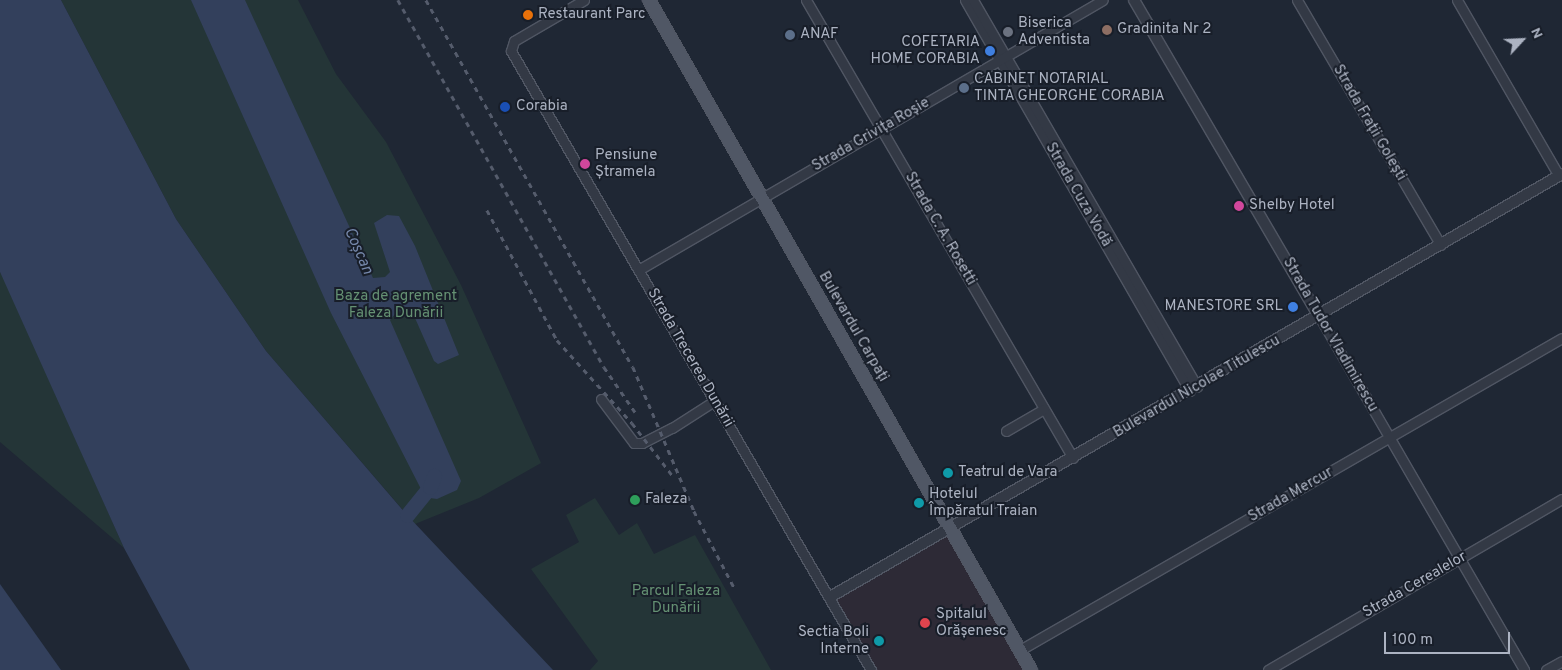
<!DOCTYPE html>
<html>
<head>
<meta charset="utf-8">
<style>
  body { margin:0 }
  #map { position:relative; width:1562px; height:670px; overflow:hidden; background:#1f2734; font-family:Overpass,sans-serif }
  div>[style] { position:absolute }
  .medical>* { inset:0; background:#2d2a36 }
  .green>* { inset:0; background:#243537 }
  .water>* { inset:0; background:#33405c }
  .river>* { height:15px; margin:-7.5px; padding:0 7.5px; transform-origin:7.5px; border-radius:7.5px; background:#33405c }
  .roads { filter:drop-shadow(1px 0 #505663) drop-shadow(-1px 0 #505663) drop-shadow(0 1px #505663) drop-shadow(0 -1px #505663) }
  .minor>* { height:9px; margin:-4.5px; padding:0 4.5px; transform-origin:4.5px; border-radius:4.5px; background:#333945 }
  .tertiary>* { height:10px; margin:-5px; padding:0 5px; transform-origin:5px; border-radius:5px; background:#333945 }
  .primary>* { height:12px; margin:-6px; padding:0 6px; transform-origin:6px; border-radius:6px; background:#505765 }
  .rail>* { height:2.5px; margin-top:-1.25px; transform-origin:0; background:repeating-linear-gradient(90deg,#555c6c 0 5px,transparent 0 10px) }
  .dots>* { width:14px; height:14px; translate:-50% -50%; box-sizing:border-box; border:2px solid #181e29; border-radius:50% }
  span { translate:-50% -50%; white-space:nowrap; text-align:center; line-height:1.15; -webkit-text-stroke:4px #181e29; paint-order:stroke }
  .poi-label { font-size:15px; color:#acb3c2 }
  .left { translate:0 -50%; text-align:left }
  .right { translate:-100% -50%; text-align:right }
  .street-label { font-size:15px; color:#acb3c2 }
  .park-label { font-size:15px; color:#659173 }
  .water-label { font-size:16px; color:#7587aa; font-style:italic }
  .north { position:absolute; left:1497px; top:15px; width:50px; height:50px; -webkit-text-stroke:4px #181e29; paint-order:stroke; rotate:65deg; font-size:14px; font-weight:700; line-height:20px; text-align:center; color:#acb3c2 }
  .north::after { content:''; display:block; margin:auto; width:18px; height:22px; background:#acb3c2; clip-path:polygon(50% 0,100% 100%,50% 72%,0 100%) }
  .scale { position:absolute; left:1384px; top:632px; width:126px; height:22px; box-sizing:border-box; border:2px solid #acb3c2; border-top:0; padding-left:6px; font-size:15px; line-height:18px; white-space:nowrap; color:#acb3c2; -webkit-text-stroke:4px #181e29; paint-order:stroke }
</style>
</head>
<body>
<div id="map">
  <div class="medical">
    <i style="clip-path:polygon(949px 529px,1031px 670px,871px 670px,830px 597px)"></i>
  </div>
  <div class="green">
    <i style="clip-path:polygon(61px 0,298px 0,336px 74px,386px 142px,461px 285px,541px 463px,479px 498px,415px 524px,266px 351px,176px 219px)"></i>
    <i style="clip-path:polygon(0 272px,10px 290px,124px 548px,0 442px)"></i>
    <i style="clip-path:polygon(595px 498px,619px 535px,637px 523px,654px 554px,695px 535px,771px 670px,590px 670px,598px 661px,531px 569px,579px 542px,566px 515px)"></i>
  </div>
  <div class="water">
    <i style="clip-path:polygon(0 0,61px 0,176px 219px,266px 351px,407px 515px,553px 670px,190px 670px,124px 548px,0 272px)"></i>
    <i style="clip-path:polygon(191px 0,245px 0,373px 278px,385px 277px,390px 272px,374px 223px,387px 215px,399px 216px,415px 246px,459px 355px,438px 364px,434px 361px,411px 309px,397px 312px,390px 320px,461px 481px,457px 490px,437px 499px,430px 498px,422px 491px,331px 313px)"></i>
    <i style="clip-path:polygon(0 584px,61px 670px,0 670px)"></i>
  </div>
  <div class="river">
    <i style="left:407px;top:515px;width:36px;rotate:-51deg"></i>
    <i style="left:430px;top:487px;width:12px;rotate:-70deg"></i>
  </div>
  <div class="roads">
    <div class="minor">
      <i style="left:584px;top:0;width:81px;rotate:149.6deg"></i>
      <i style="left:514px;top:41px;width:10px;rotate:107deg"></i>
      <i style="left:511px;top:51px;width:716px;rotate:59.82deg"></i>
      <i style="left:806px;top:0;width:530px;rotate:59.76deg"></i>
      <i style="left:965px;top:0;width:451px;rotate:60.1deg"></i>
      <i style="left:973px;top:0;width:447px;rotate:59.9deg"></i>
      <i style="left:1297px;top:0;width:284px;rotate:59.6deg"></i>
      <i style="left:1457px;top:0;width:203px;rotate:59.9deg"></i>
      <i style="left:640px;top:269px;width:535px;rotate:-30.16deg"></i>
      <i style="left:1319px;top:316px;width:409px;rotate:59.9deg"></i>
      <i style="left:601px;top:399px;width:55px;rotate:53.1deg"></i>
      <i style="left:634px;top:443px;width:8px"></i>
      <i style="left:642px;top:443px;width:34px;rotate:-27deg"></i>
      <i style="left:672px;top:428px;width:50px;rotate:-32.7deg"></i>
      <i style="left:1006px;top:431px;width:44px;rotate:-30.1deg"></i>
      <i style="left:1020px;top:650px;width:625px;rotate:-29.93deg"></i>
      <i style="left:1268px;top:670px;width:340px;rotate:-30.2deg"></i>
      <i style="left:1546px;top:670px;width:18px;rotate:-29deg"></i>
    </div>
    <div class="tertiary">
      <i style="left:1134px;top:0;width:366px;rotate:59.7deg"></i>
      <i style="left:830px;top:597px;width:845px;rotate:-30.02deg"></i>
    </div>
    <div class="primary">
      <i style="left:649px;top:0;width:771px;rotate:60.31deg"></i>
    </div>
  </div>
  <div class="rail">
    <i style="left:398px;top:0;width:421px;rotate:60.7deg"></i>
    <i style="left:604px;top:367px;width:55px;rotate:55.4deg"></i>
    <i style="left:426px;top:0;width:421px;rotate:60.6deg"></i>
    <i style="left:633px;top:367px;width:156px;rotate:67deg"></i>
    <i style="left:694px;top:511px;width:88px;rotate:62.3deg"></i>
    <i style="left:487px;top:210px;width:148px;rotate:61.7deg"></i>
    <i style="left:557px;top:340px;width:112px;rotate:47.9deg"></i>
    <i style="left:632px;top:423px;width:66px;rotate:52.4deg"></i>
  </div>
  <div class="dots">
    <i style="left:528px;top:15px;background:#e8710a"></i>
    <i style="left:1107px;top:30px;background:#8d6e63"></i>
    <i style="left:1008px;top:32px;background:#6b7280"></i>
    <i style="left:790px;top:35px;background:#5c6f8a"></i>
    <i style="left:990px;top:51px;background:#3f7fe0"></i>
    <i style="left:964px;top:88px;background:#5c6f8a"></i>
    <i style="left:505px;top:107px;background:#1a4fb4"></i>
    <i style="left:585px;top:164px;background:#d1479c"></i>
    <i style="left:1239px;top:206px;background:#d1479c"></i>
    <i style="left:1293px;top:307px;background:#3f7fe0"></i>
    <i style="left:948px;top:473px;background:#0f9aa8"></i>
    <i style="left:635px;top:500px;background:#2e9e5b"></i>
    <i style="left:919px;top:503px;background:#0f9aa8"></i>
    <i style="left:925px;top:623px;background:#e0444e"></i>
    <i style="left:879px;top:641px;background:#0f9aa8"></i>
  </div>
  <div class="poi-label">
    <span class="left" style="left:538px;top:15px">Restaurant Parc</span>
    <span class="left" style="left:1018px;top:32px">Biserica<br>Adventista</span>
    <span class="left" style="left:1117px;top:30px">Gradinita Nr 2</span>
    <span class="left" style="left:800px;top:35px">ANAF</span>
    <span class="right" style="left:980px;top:51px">COFETARIA<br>HOME CORABIA</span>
    <span class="left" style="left:974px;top:88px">CABINET NOTARIAL<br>TINTA GHEORGHE CORABIA</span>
    <span class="left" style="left:516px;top:107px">Corabia</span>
    <span class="left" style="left:595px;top:164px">Pensiune<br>Ștramela</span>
    <span class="left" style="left:1249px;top:206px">Shelby Hotel</span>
    <span class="right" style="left:1283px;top:307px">MANESTORE SRL</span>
    <span class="left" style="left:958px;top:473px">Teatrul de Vara</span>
    <span class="left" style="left:929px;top:503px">Hotelul<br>Împăratul Traian</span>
    <span class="left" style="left:645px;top:500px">Faleza</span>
    <span class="left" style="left:936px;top:623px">Spitalul<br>Orășenesc</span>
    <span class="right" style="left:869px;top:641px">Sectia Boli<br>Interne</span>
  </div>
  <div class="street-label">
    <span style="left:1369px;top:123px;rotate:60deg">Strada Frații Golești</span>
    <span style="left:871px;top:135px;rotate:-30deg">Strada Grivița Roșie</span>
    <span style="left:1078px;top:195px;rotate:60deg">Strada Cuza Vodă</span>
    <span style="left:940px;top:229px;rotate:60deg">Strada C. A. Rosetti</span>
    <span style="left:853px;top:327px;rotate:60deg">Bulevardul Carpați</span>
    <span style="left:1330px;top:335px;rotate:60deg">Strada Tudor Vladimirescu</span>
    <span style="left:690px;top:358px;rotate:60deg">Strada Trecerea Dunării</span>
    <span style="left:1197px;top:387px;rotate:-30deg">Bulevardul Nicolae Titulescu</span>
    <span style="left:1291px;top:495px;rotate:-30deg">Strada Mercur</span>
    <span style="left:1415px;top:585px;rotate:-30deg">Strada Cerealelor</span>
  </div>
  <div class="park-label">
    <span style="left:396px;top:305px">Baza de agrement<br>Faleza Dunării</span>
    <span style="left:676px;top:600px">Parcul Faleza<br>Dunării</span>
  </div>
  <div class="water-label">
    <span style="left:358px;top:251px;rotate:66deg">Coșcan</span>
  </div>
  <div class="north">N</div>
  <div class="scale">100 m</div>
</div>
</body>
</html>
